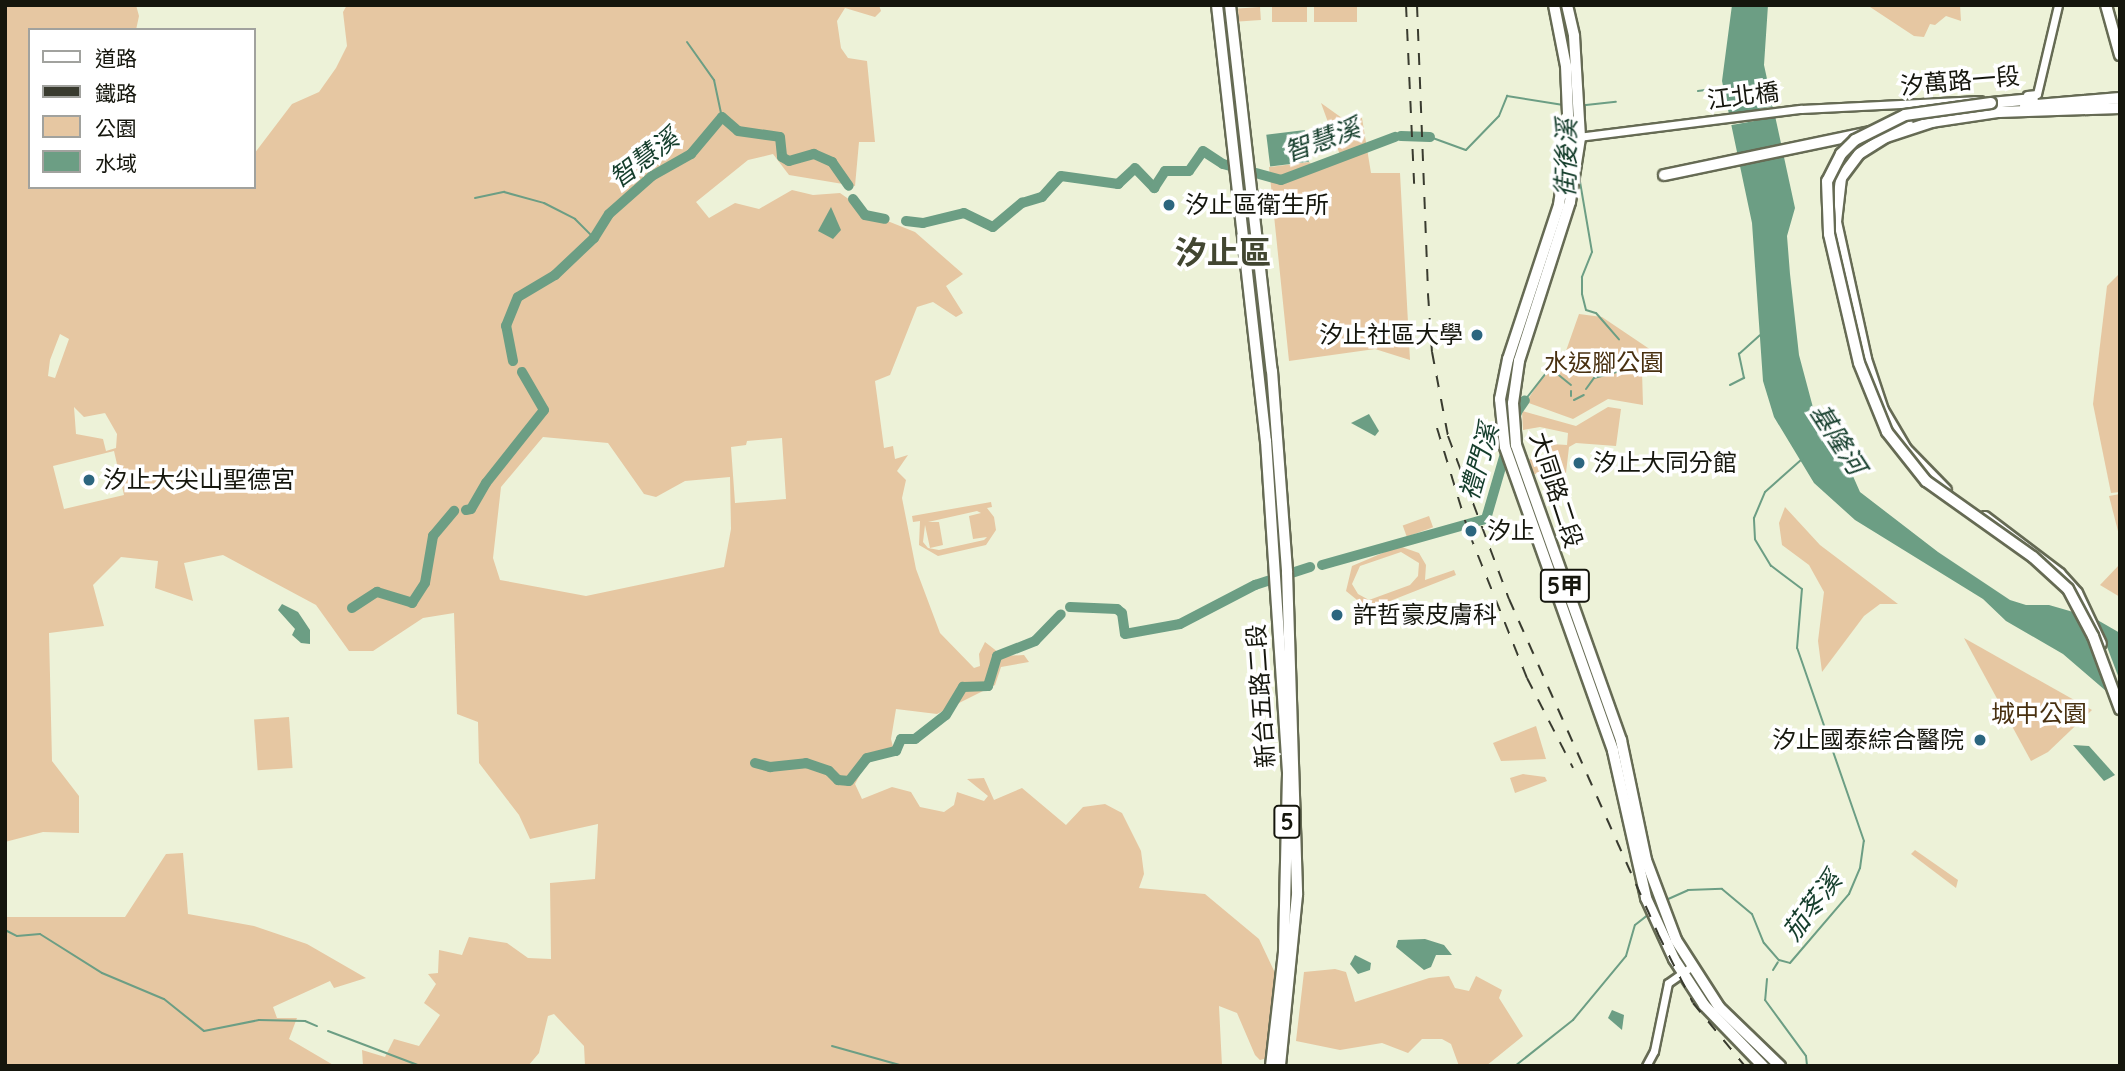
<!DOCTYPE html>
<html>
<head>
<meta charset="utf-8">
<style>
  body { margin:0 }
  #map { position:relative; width:2125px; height:1071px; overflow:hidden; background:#edf2d8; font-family:Quicksand,"Noto Sans TC",sans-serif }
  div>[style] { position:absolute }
  .green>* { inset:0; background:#e6c7a2; transform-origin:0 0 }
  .water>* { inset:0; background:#6c9e84; transform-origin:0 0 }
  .pier>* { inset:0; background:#edf2d8; transform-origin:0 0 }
  .stream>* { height:2px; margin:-1px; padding:0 1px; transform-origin:1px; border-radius:1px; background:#6c9e84 }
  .river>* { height:10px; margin:-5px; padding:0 5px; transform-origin:5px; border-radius:5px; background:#6c9e84 }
  .roads { filter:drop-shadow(2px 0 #666b54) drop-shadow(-2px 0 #666b54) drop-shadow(0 2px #666b54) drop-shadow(0 -2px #666b54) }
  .minor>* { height:7px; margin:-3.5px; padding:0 3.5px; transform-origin:3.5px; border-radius:3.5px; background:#fff }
  .major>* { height:10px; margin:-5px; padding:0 5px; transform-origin:5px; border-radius:5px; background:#fff }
  .highway>* { height:10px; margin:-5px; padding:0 5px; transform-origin:5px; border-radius:5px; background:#fff }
  .rail>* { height:2px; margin-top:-1px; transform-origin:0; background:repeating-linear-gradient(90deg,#393b2f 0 12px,transparent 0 24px) }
  .bridges { filter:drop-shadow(2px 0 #666b54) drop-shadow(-2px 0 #666b54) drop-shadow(0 2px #666b54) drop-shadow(0 -2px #666b54) }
  .highway-bridge>* { height:10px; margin:-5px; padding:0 5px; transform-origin:5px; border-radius:5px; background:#fff }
  .dots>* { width:19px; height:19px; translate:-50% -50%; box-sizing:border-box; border:4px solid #fff; border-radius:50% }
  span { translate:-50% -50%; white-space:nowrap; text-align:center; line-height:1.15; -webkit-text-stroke:7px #fff; paint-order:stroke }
  .shield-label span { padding:2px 5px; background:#fff; border:2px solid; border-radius:5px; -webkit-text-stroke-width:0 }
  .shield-label { font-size:23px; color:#15160d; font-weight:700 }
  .street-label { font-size:24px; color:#15160d }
  .poi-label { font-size:24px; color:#15160d }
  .left { translate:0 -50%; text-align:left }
  .right { translate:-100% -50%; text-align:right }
  .park-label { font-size:24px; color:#483010 }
  .water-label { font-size:26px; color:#143d2b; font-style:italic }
  .district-label { font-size:32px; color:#424631; font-weight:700 }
  .frame { position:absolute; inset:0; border:7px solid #15160d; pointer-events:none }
  .legend { position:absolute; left:28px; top:28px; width:228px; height:161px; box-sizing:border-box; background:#fff; border:2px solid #a1a29e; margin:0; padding:9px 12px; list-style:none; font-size:21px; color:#15160d }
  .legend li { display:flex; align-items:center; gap:14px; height:35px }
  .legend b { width:35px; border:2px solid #a1a29e }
</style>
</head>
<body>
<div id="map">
  <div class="green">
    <i style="clip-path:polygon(evenodd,5px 5px,136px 5px,139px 16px,136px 30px,30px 30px,30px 187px,254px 187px,254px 154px,292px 104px,319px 92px,336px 68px,347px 46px,343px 12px,347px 5px,879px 5px,881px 11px,875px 17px,845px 8px,837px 21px,841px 48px,848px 58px,867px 61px,875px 142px,859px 142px,855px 186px,789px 175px,773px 154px,748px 160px,696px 202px,709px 218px,735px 203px,759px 209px,792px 190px,813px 195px,840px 193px,870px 214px,915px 232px,963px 274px,946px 286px,963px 313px,956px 317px,933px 302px,917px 307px,890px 375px,875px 381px,884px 448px,893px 446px,895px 459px,908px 455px,897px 471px,906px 480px,902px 498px,916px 569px,940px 633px,974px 668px,980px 666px,979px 654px,985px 642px,1003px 656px,1024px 655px,1029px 662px,1001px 667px,995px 685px,937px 714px,896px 709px,891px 739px,895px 755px,866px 763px,855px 784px,862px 799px,892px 787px,911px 792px,920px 807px,944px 812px,954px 805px,957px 792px,984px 801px,988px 796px,967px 779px,984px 778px,994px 800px,1022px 788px,1066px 825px,1083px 807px,1105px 804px,1122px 813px,1141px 851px,1144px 874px,1139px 888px,1205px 894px,1259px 939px,1277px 977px,1267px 1058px,1260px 1060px,1255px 1055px,1237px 1013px,1219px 1006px,1222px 1066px,585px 1066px,584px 1046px,554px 1014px,548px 1016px,539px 1053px,528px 1066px,363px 1066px,362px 1050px,385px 1057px,394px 1039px,419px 1046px,440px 1015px,424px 1003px,436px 984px,428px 974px,438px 973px,439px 950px,462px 955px,469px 937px,507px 943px,528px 958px,551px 959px,550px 883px,595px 879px,598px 824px,530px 839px,519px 815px,479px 763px,478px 722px,457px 714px,454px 613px,423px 618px,373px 651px,349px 651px,316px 605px,223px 555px,184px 563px,193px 601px,155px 588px,158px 561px,121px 557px,93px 585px,104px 626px,49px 633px,52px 761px,79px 796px,79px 833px,43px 832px,5px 842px,5px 5px,60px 334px,69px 339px,55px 378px,48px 376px,50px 360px,60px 334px,5px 5px,74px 407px,84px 417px,105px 413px,117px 434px,116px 448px,106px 451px,103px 439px,76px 434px,74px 407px,5px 5px,543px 437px,608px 443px,644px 494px,656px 497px,685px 481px,730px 477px,731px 529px,724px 567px,586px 596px,500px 580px,493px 558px,501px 487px,543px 437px,5px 5px,782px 438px,786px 499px,735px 503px,731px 447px,746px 445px,747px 441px,782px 438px,5px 5px,114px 451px,124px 495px,64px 509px,53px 466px,114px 451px)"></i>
    <i style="left:1307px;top:5px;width:17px;height:35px;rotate:90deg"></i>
    <i style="left:1314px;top:5px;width:43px;height:17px"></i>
    <i style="clip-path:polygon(1867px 5px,1960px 5px,1961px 21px,1946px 16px,1935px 25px,1930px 24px,1924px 37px,1914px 36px)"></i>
    <i style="left:1260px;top:7px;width:13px;height:22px;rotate:86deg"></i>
    <i style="clip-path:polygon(1321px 103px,1342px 118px,1362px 118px,1371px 173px,1400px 173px,1410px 360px,1375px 349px,1289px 361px,1269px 167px,1309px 162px,1314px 166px,1340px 155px)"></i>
    <i style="clip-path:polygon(2120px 273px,2120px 492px,2111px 493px,2093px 404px,2107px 286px)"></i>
    <i style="clip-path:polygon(1579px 314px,1602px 317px,1651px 350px,1650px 364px,1642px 371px,1643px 405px,1608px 399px,1573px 419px,1526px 402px,1544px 375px,1561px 365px)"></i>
    <i style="clip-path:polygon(1608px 407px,1621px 409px,1616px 446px,1576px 443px,1569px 447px,1566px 473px,1533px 474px,1529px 459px,1548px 456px,1551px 444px,1567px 445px,1568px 433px,1540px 427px,1523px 430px,1522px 411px,1576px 426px)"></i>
    <i style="clip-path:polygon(2120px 494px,2120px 539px,2109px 496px)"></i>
    <i style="clip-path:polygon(evenodd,991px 502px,992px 507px,987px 508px,994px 517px,996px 530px,986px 545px,938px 556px,919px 545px,920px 521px,913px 522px,912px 516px,991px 502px,977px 511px,981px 513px,969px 516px,973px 539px,987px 537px,984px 540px,939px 550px,928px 548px,923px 542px,925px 525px,930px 548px,943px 545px,939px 522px,928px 522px,977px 511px)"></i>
    <i style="clip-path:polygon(1785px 507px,1820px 545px,1898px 604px,1880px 604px,1864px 616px,1822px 672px,1818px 641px,1824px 592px,1809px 565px,1782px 545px,1779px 523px)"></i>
    <i style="left:1429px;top:516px;width:12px;height:28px;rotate:70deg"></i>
    <i style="clip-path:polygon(evenodd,1399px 546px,1419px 553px,1426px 565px,1425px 580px,1454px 570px,1456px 575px,1357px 614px,1354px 608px,1362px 604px,1346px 591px,1352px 566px,1399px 546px,1401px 552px,1419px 563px,1418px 576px,1410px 585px,1369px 600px,1358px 594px,1352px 584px,1360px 566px,1401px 552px)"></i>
    <i style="clip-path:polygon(2120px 564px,2120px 597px,2100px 585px)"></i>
    <i style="clip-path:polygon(1964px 638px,2092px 710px,2048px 752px,2031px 761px)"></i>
    <i style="left:289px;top:717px;width:51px;height:35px;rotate:86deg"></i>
    <i style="clip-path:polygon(1536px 726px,1546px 759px,1501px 761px,1493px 743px)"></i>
    <i style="clip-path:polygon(1523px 774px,1545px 777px,1547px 781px,1515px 793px,1510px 778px)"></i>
    <i style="clip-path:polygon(1915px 850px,1958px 880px,1956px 888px,1911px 854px)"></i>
    <i style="clip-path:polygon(183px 853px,188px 914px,254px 926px,307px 944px,366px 978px,334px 988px,330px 981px,273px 1007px,277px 1018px,297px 1018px,289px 1039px,335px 1066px,5px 1066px,5px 917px,125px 917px,166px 854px)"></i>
    <i style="clip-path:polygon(1335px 969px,1346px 972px,1355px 1002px,1429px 978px,1449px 976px,1455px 988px,1469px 991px,1476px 976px,1502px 990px,1499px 998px,1523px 1036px,1486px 1066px,1459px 1066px,1451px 1044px,1442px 1039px,1422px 1039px,1408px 1053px,1382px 1043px,1340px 1050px,1296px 1041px,1304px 972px)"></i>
  </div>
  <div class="water">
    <i style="clip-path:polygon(1732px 5px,1768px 5px,1764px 65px,1795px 208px,1787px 236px,1790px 274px,1799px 355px,1815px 415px,1829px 422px,1860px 492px,1938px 552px,2010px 600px,2026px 605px,2049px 605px,2094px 618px,2120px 633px,2120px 703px,2063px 654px,2006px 621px,1983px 599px,1855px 520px,1814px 483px,1774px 417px,1763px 381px,1752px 223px,1722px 81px)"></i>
    <i style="left:1305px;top:130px;width:32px;height:39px;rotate:83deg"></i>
    <i style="clip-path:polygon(831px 207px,841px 230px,833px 239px,818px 231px)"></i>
    <i style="clip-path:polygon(1369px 414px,1379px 431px,1375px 436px,1351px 423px)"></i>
    <i style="clip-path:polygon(282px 604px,298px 612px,310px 630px,310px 644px,301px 643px,292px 635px,295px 629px,278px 610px)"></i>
    <i style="clip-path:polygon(2073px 745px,2089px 746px,2115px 775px,2104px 781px)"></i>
    <i style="clip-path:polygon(1425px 939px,1444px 945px,1452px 955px,1436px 955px,1431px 967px,1424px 970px,1396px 947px,1398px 940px)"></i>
    <i style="clip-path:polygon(1355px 955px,1371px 963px,1370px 970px,1358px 974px,1350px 964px)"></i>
    <i style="clip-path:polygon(1612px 1010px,1624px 1015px,1622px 1030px,1608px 1018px)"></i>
  </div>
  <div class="pier">
    <i style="left:1776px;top:106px;width:11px;height:51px;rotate:80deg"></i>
    <i style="clip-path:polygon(2077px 610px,2093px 615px,2098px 623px,2120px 681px,2120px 707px)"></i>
  </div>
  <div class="stream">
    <i style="left:687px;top:42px;width:47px;rotate:54.6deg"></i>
    <i style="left:714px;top:80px;width:38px;rotate:78deg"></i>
    <i style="left:1698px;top:91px;width:27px;rotate:-8deg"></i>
    <i style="left:1586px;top:105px;width:30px;rotate:-6deg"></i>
    <i style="left:1584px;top:118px;width:13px;rotate:-86deg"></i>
    <i style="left:1430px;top:137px;width:38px;rotate:20deg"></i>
    <i style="left:1466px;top:150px;width:47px;rotate:-45.9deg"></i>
    <i style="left:1499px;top:116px;width:22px;rotate:-68deg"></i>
    <i style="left:1507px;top:96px;width:57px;rotate:9.1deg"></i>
    <i style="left:1579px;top:176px;width:77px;rotate:80.3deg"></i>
    <i style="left:1592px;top:252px;width:27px;rotate:112deg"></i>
    <i style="left:1582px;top:277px;width:17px;rotate:90deg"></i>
    <i style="left:1582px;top:294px;width:16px;rotate:76deg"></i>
    <i style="left:1586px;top:310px;width:10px;rotate:17deg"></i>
    <i style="left:1596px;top:313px;width:35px;rotate:49deg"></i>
    <i style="left:475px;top:198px;width:30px;rotate:-12deg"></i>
    <i style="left:504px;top:192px;width:41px;rotate:15.4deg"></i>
    <i style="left:544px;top:203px;width:35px;rotate:27deg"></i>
    <i style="left:575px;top:219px;width:27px;rotate:45deg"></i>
    <i style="left:1626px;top:350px;width:26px;rotate:40deg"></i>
    <i style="left:1634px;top:368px;width:11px;rotate:-5deg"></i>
    <i style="left:1730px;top:385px;width:16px;rotate:-27deg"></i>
    <i style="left:1744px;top:378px;width:25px;rotate:-102deg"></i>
    <i style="left:1739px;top:354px;width:28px;rotate:-42deg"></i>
    <i style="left:1586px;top:389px;width:14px;rotate:-54deg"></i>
    <i style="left:1594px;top:378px;width:35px;rotate:-15deg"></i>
    <i style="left:1571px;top:391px;width:5px;rotate:90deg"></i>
    <i style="left:1525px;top:400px;width:41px;rotate:-52deg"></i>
    <i style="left:1550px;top:368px;width:27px;rotate:39deg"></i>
    <i style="left:1574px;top:400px;width:11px;rotate:-27deg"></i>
    <i style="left:1666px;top:900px;width:24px;rotate:-24deg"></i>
    <i style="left:1688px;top:890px;width:34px;rotate:-2deg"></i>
    <i style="left:1722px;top:889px;width:39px;rotate:40deg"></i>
    <i style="left:1752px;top:914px;width:31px;rotate:68deg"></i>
    <i style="left:1764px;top:943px;width:23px;rotate:49deg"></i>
    <i style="left:1779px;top:960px;width:11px;rotate:15deg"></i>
    <i style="left:1790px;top:963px;width:91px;rotate:-49.5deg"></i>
    <i style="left:1849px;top:894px;width:28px;rotate:-67deg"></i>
    <i style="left:1860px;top:868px;width:27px;rotate:-82deg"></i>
    <i style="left:1864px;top:841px;width:204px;rotate:-109.1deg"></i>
    <i style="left:1797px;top:648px;width:59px;rotate:-85.2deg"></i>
    <i style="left:1802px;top:589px;width:39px;rotate:-143deg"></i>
    <i style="left:1771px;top:566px;width:31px;rotate:-121deg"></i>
    <i style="left:1755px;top:539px;width:21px;rotate:-93deg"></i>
    <i style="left:1754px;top:518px;width:28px;rotate:-67deg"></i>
    <i style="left:1765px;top:492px;width:50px;rotate:-41.7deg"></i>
    <i style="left:5px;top:930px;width:13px;rotate:27deg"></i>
    <i style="left:17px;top:936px;width:23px;rotate:-5deg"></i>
    <i style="left:40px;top:934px;width:73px;rotate:32.2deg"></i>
    <i style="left:102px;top:973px;width:67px;rotate:22.8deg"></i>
    <i style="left:164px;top:999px;width:51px;rotate:38.7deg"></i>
    <i style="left:204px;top:1031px;width:56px;rotate:-11.3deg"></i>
    <i style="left:259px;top:1020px;width:46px;rotate:1.2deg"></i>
    <i style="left:305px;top:1021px;width:13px;rotate:23deg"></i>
    <i style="left:1773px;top:970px;width:9px;rotate:-58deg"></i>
    <i style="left:1767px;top:979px;width:21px;rotate:95deg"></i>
    <i style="left:1765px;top:1000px;width:69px;rotate:53.8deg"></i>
    <i style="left:1806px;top:1056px;width:10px;rotate:84deg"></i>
    <i style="left:328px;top:1031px;width:98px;rotate:20.8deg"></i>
    <i style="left:832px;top:1046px;width:74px;rotate:15.7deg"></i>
    <i style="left:615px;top:1065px;width:1px;rotate:45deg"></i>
    <i style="left:1515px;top:1066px;width:74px;rotate:-38.4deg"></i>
    <i style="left:1573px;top:1020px;width:83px;rotate:-50.4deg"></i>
    <i style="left:1626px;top:956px;width:32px;rotate:-74deg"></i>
    <i style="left:1635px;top:925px;width:16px;rotate:-38deg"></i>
  </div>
  <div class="river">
    <i style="left:1401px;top:136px;width:29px;rotate:2deg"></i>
    <i style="left:853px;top:199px;width:20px;rotate:53deg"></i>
    <i style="left:865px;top:215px;width:20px;rotate:11deg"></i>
    <i style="left:906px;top:221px;width:17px;rotate:7deg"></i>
    <i style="left:923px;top:223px;width:42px;rotate:-13.7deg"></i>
    <i style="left:964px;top:213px;width:32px;rotate:26deg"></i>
    <i style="left:993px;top:227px;width:38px;rotate:-40deg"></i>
    <i style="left:1022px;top:203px;width:21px;rotate:-17deg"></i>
    <i style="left:1042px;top:197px;width:28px;rotate:-48deg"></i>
    <i style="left:1061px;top:176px;width:58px;rotate:8deg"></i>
    <i style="left:1118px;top:184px;width:23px;rotate:-43deg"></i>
    <i style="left:1135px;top:168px;width:28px;rotate:46deg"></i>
    <i style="left:1154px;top:188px;width:20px;rotate:-57deg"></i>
    <i style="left:1165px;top:171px;width:24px"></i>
    <i style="left:1189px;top:171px;width:24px;rotate:-55deg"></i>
    <i style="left:1203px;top:151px;width:24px;rotate:33deg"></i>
    <i style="left:1223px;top:164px;width:60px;rotate:15.4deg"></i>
    <i style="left:1281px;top:180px;width:122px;rotate:-20.7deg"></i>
    <i style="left:513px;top:361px;width:36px;rotate:-101deg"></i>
    <i style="left:506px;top:326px;width:31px;rotate:-68deg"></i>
    <i style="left:518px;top:297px;width:43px;rotate:-30.7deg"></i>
    <i style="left:555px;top:275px;width:54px;rotate:-43.5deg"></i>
    <i style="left:594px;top:238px;width:28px;rotate:-58deg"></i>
    <i style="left:609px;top:214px;width:57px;rotate:-41.5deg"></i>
    <i style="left:652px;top:176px;width:45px;rotate:-29.4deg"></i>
    <i style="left:691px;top:154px;width:48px;rotate:-50deg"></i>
    <i style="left:722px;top:117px;width:21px;rotate:41deg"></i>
    <i style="left:738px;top:131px;width:42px;rotate:8.1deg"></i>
    <i style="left:780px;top:137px;width:20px;rotate:84deg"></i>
    <i style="left:782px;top:157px;width:8px;rotate:30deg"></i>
    <i style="left:789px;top:161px;width:26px;rotate:-16deg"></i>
    <i style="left:814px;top:154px;width:20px;rotate:24deg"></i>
    <i style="left:832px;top:162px;width:29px;rotate:55deg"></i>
    <i style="left:466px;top:510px;width:5px;rotate:-11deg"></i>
    <i style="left:471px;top:509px;width:30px;rotate:-60deg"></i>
    <i style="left:486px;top:483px;width:93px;rotate:-51.5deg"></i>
    <i style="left:544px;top:410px;width:44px;rotate:-120.1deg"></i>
    <i style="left:1322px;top:565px;width:170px;rotate:-15.7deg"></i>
    <i style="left:1486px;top:519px;width:111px;rotate:-73.8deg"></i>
    <i style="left:1517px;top:412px;width:14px;rotate:-56deg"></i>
    <i style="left:1070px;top:607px;width:47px;rotate:2.4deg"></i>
    <i style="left:1117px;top:609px;width:6px;rotate:39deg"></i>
    <i style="left:1122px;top:613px;width:21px;rotate:82deg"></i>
    <i style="left:1125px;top:634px;width:56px;rotate:-10.3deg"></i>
    <i style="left:1180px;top:624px;width:85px;rotate:-27.5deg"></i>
    <i style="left:1255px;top:585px;width:58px;rotate:-18.1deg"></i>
    <i style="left:352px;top:608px;width:30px;rotate:-33deg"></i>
    <i style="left:377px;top:592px;width:37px;rotate:17deg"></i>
    <i style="left:412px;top:603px;width:24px;rotate:-57deg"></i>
    <i style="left:425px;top:583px;width:48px;rotate:-80.3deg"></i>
    <i style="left:433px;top:536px;width:33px;rotate:-50deg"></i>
    <i style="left:755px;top:763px;width:16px;rotate:15deg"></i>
    <i style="left:770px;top:767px;width:36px;rotate:-6deg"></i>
    <i style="left:806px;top:763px;width:24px;rotate:19deg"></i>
    <i style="left:829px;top:771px;width:13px;rotate:45deg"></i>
    <i style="left:838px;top:780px;width:11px;rotate:5deg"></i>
    <i style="left:849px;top:781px;width:29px;rotate:-52deg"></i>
    <i style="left:867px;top:758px;width:30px;rotate:-14deg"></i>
    <i style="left:896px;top:751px;width:13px;rotate:-67deg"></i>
    <i style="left:901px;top:739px;width:14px"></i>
    <i style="left:915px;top:739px;width:39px;rotate:-38deg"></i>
    <i style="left:946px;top:715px;width:33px;rotate:-59deg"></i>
    <i style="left:963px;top:687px;width:25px;rotate:-2deg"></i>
    <i style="left:988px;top:686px;width:31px;rotate:-73deg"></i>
    <i style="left:997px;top:656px;width:41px;rotate:-21.5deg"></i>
    <i style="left:1035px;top:641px;width:37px;rotate:-46deg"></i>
  </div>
  <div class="roads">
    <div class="minor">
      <i style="left:2027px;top:95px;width:10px;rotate:-6deg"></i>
      <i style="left:2037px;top:94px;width:91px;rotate:-76.7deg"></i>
      <i style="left:1578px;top:137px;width:225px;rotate:-7.2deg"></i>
      <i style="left:1801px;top:109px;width:179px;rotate:-2.9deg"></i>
      <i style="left:1646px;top:1066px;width:17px;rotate:-62deg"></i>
      <i style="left:1654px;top:1051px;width:69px;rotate:-78.4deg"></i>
      <i style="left:1668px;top:983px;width:28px;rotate:-35deg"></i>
    </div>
    <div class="major">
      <i style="left:1217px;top:5px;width:439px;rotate:83.6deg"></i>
      <i style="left:1266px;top:441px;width:334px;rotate:86.2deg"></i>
      <i style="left:1288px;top:774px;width:178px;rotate:91.3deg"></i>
      <i style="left:1284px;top:952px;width:115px;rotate:96.5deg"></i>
      <i style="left:1230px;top:5px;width:368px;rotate:83.5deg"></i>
      <i style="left:1272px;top:371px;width:202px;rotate:85.7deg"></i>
      <i style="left:1287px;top:572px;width:323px;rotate:88.2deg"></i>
      <i style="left:1297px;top:895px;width:172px;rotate:95.7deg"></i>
      <i style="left:1554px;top:5px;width:62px;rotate:78.9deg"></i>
      <i style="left:1566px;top:66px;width:71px;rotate:87.6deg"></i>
      <i style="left:1569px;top:137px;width:69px;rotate:98.4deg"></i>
      <i style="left:1559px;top:205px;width:162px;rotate:108.3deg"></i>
      <i style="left:1508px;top:359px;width:41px;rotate:101.3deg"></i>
      <i style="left:1500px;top:399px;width:48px;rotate:84.1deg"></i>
      <i style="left:1505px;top:447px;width:323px;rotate:70.4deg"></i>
      <i style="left:1613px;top:751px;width:151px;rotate:77.3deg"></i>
      <i style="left:1646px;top:898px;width:67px;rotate:65.3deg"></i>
      <i style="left:1674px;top:959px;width:55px;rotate:56.9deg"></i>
      <i style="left:1704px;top:1005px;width:85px;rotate:46deg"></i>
      <i style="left:1567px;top:5px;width:32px;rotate:77deg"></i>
      <i style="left:1574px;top:36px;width:102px;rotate:86.6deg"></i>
      <i style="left:1580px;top:138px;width:65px;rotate:98.9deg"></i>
      <i style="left:1570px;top:202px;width:167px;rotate:107.8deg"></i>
      <i style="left:1519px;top:361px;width:42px;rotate:98.1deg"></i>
      <i style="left:1513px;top:403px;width:42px;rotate:85.9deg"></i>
      <i style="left:1516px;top:445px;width:313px;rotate:70.4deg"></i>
      <i style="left:1621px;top:740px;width:123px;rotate:78.2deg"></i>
      <i style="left:1646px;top:860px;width:85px;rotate:69.4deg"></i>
      <i style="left:1676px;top:940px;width:80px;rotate:57.3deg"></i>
      <i style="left:1719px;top:1007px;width:85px;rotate:44deg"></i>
    </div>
    <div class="highway">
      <i style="left:2106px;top:5px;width:52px;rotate:74.4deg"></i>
      <i style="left:1991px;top:103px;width:42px;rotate:-5.4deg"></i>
      <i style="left:2025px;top:106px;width:95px;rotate:-4.8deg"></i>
      <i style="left:1935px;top:121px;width:52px;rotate:161.9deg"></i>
      <i style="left:1886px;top:137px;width:32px;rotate:148deg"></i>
      <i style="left:1859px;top:154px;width:30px;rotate:127deg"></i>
      <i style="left:1841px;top:178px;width:44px;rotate:96.5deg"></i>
      <i style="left:1836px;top:222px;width:140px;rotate:77.6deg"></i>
      <i style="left:1866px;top:359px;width:54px;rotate:71.6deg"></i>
      <i style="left:1883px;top:410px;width:45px;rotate:59.5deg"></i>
      <i style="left:1906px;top:449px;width:57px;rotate:45.7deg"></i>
      <i style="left:1931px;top:122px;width:69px;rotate:-8.4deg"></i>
      <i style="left:1999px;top:112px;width:121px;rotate:-1.9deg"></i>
      <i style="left:1664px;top:175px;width:249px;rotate:-11.8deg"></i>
      <i style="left:1985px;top:517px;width:94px;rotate:37.2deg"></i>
      <i style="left:2060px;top:574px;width:25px;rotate:48deg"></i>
      <i style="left:2077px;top:593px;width:56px;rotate:64.8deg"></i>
    </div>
  </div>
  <div class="rail">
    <i style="left:1406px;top:5px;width:179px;rotate:87.4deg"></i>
    <i style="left:1417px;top:5px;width:289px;rotate:87.8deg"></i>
    <i style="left:1428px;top:294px;width:58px;rotate:86.1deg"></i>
    <i style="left:1432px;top:352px;width:86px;rotate:79.2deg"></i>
    <i style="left:1448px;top:436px;width:174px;rotate:69.5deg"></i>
    <i style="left:1509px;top:599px;width:367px;rotate:66deg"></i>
    <i style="left:1658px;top:934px;width:77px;rotate:63.1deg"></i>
    <i style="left:1693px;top:1003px;width:82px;rotate:50.5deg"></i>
    <i style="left:1437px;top:428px;width:110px;rotate:73.1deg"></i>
    <i style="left:1469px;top:533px;width:156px;rotate:68.2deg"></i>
    <i style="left:1527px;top:678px;width:101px;rotate:62.9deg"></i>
  </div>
  <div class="bridges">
    <div class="highway-bridge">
      <i style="left:1991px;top:103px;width:87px;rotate:172.1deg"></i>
      <i style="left:1905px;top:115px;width:56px;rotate:153.4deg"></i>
      <i style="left:1855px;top:140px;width:20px;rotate:135deg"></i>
      <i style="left:1841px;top:154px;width:30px;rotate:117deg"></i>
      <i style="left:1827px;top:181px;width:53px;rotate:87.8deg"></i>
      <i style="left:1829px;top:234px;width:132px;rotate:76.9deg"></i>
      <i style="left:1859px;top:363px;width:74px;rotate:67.9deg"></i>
      <i style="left:1887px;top:432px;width:63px;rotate:51.5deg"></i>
      <i style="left:1926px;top:481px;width:131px;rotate:35.4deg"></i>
      <i style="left:2033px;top:557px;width:47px;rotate:42.4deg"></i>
      <i style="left:2068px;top:589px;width:53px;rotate:62deg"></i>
      <i style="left:2093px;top:636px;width:78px;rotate:69.7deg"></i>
    </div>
  </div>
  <div class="dots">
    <i style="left:1169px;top:205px;background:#2c667f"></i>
    <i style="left:1477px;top:335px;background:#2c667f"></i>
    <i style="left:1579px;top:463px;background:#2c667f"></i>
    <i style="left:89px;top:480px;background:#2c667f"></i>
    <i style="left:1471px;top:531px;background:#2c667f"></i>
    <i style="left:1337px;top:615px;background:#2c667f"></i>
    <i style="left:1980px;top:740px;background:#2c667f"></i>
  </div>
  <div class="shield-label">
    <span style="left:1565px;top:586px">5甲</span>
    <span style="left:1287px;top:822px">5</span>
  </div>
  <div class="street-label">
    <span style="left:1960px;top:81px;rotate:-5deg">汐萬路一段</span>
    <span style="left:1743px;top:96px;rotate:-7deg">江北橋</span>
    <span style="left:1556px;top:490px;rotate:72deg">大同路二段</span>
    <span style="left:1261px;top:696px;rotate:-94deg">新台五路二段</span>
  </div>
  <div class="poi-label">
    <span class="left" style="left:1185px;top:205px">汐止區衛生所</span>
    <span class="right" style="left:1463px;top:335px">汐止社區大學</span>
    <span class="left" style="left:1593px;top:463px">汐止大同分館</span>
    <span class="left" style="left:103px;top:480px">汐止大尖山聖德宮</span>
    <span class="left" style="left:1487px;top:531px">汐止</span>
    <span class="left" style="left:1353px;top:615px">許哲豪皮膚科</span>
    <span class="right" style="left:1964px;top:740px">汐止國泰綜合醫院</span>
  </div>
  <div class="park-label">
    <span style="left:1604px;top:363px">水返腳公園</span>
    <span style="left:2039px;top:714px">城中公園</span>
  </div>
  <div class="water-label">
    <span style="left:1322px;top:140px;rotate:-20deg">智慧溪</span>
    <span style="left:644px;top:158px;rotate:-37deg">智慧溪</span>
    <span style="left:1566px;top:158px;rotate:-89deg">街後溪</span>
    <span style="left:1838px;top:439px;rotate:57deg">基隆河</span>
    <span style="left:1479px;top:462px;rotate:-74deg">禮門溪</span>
    <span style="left:1812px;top:906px;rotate:-53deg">茄苳溪</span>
  </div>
  <div class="district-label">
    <span style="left:1223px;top:252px">汐止區</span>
  </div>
  <div class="frame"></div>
  <ul class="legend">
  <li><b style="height:9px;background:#fff"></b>道路</li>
  <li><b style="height:9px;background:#393b2f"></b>鐵路</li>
  <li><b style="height:19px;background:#e6c7a2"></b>公園</li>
  <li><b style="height:19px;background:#6c9e84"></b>水域</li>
  </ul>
</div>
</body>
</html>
